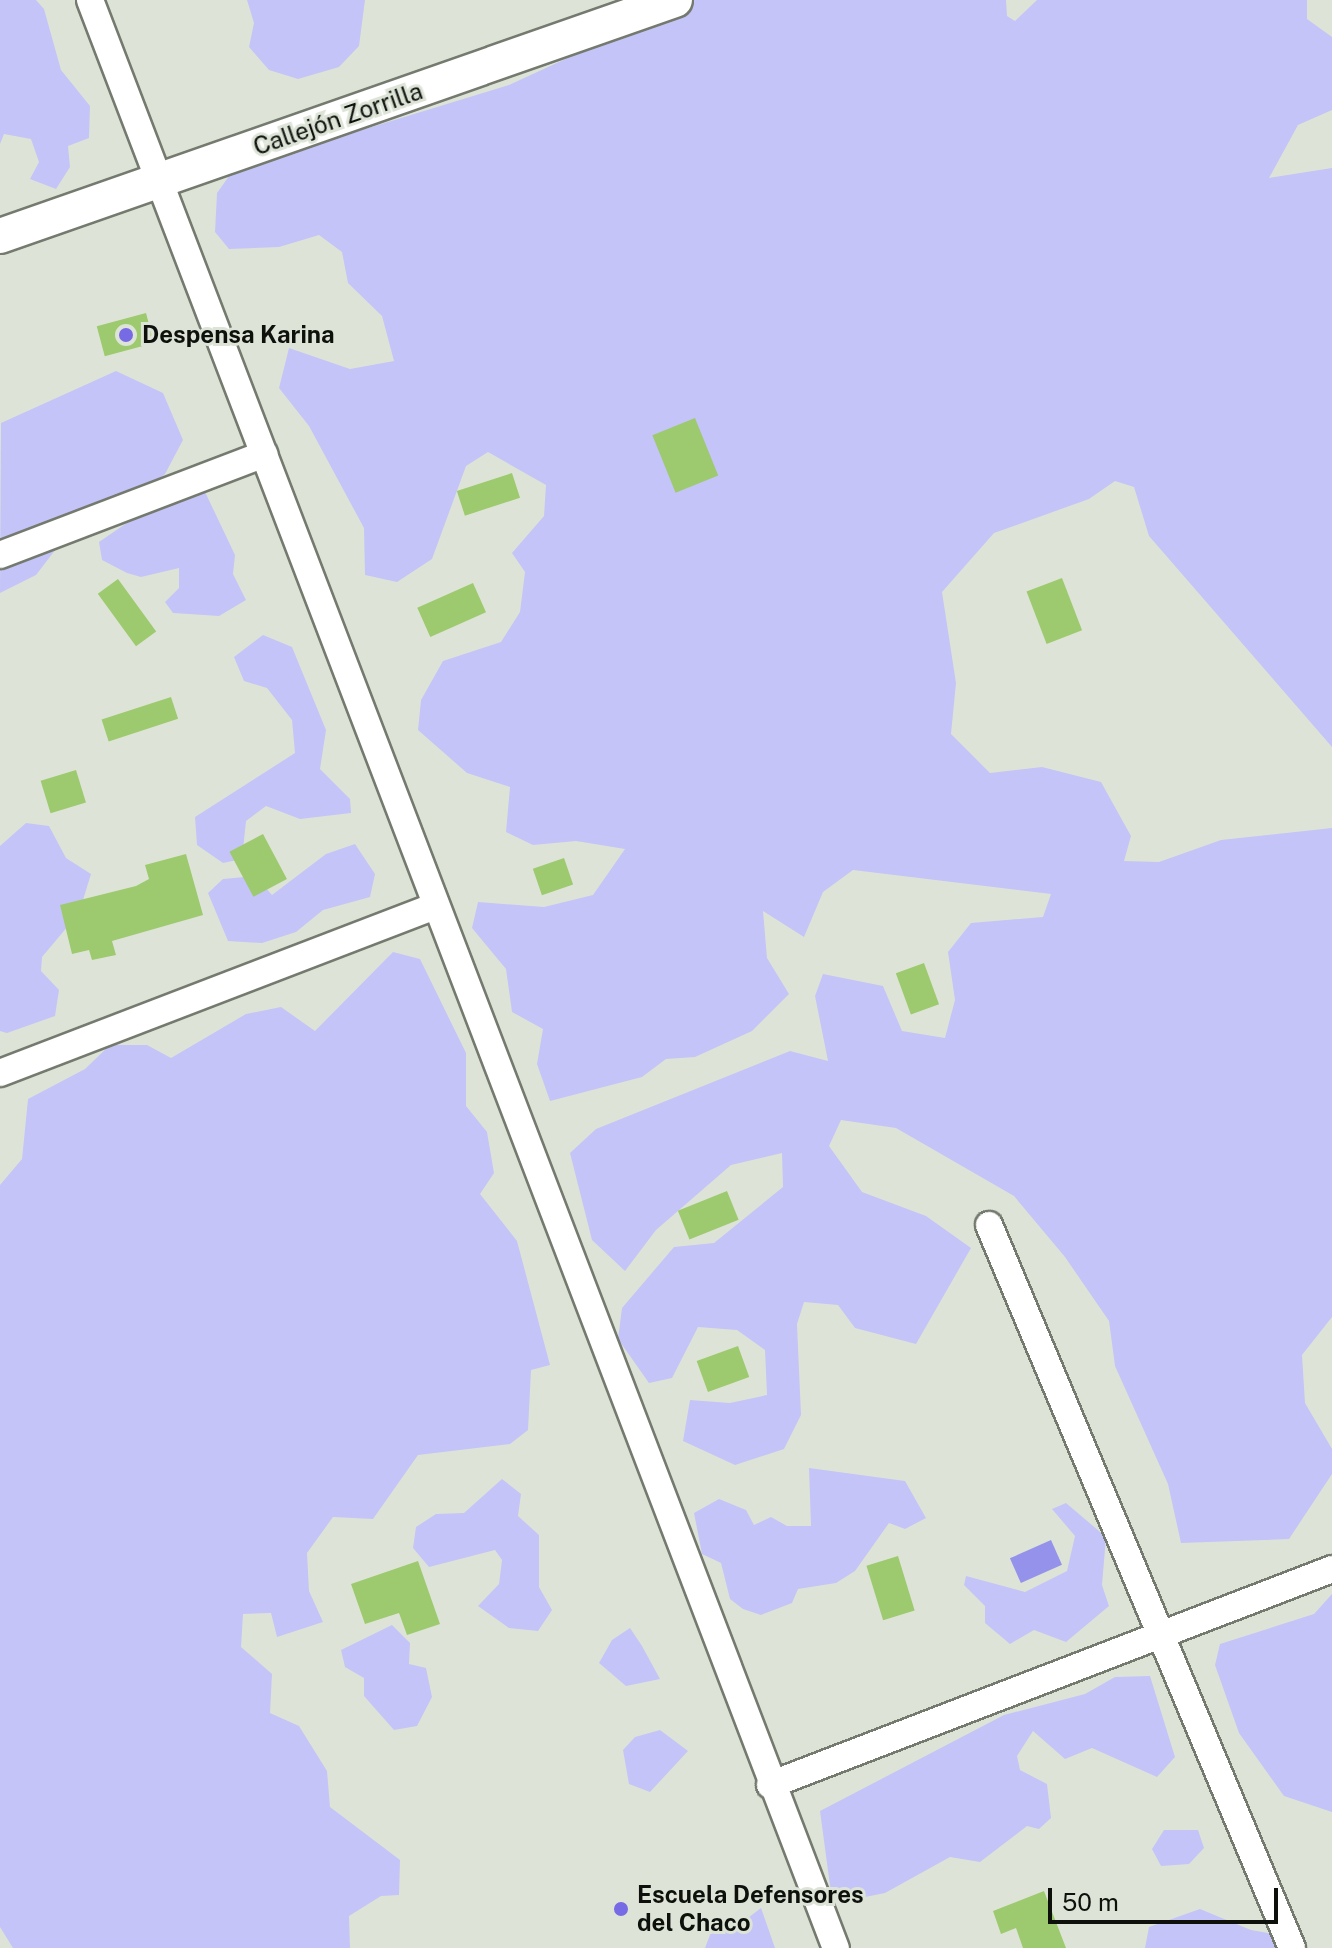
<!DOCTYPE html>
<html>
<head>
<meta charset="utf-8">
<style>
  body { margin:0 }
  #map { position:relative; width:1332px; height:1948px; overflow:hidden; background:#dde4d7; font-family:"Public Sans",sans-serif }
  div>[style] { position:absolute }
  .green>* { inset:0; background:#c4c4f8 }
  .water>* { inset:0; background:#9592eb; transform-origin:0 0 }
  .building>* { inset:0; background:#9dca6e; transform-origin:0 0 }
  .roads { filter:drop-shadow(2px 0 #747a6e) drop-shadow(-2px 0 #747a6e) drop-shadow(0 2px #747a6e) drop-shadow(0 -2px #747a6e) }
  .minor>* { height:26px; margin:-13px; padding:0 13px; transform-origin:13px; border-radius:13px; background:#fff }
  .tertiary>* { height:34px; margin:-17px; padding:0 17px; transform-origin:17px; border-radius:17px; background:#fff }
  .dots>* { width:22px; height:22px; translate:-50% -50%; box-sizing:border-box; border:4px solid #dde4d7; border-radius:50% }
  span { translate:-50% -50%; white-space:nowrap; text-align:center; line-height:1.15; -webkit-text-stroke:6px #dde4d7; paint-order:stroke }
  .street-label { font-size:24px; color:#0d100b }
  .poi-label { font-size:24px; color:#0d100b; font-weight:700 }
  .left { translate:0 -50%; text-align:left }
  .scale { position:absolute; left:1048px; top:1888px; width:230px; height:36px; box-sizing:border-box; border:4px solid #0d100b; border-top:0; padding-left:10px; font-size:24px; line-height:28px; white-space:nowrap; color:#0d100b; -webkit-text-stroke:6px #dde4d7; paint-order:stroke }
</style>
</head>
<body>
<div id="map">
  <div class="green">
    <i style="clip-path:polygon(0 0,36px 0,44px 9px,61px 70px,90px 106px,89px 138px,68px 146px,70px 167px,56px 189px,30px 179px,39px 162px,31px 139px,4px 134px,0 144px)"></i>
    <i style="clip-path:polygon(247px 0,365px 0,359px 46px,339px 67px,298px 79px,269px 70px,249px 47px,254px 23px)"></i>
    <i style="clip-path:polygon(633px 0,1006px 0,1007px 16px,1015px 21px,1037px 0,1307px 0,1307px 19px,1332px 37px,1332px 110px,1298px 125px,1269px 178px,1332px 168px,1332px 747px,1149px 536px,1134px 487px,1115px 481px,1089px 499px,994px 533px,942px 592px,956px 683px,951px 734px,990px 773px,1042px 767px,1101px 782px,1131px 836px,1124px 861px,1159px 862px,1221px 840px,1332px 828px,1332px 1317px,1302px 1355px,1305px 1403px,1332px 1449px,1332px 1474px,1289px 1539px,1181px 1543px,1168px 1484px,1115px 1366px,1109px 1321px,1065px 1257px,1014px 1196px,896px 1128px,841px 1120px,829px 1146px,862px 1192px,926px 1216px,971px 1248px,916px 1344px,855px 1328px,838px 1305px,804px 1302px,797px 1324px,801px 1415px,784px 1449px,735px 1465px,683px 1441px,690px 1400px,730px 1403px,767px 1395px,765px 1350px,737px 1330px,698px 1327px,672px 1378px,649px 1383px,618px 1339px,622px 1308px,674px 1247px,714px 1243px,783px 1187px,782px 1153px,731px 1165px,656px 1230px,625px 1271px,592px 1240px,570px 1153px,596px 1129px,790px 1051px,828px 1061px,815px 996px,823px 974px,883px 986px,902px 1031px,945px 1038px,955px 1000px,948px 952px,971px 923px,1043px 917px,1051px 894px,853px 870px,823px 892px,804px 937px,763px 911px,767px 958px,789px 994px,752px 1031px,695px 1057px,666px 1059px,642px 1077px,550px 1101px,537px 1064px,543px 1029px,512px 1012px,506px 969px,472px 928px,478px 902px,544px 907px,593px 895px,625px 849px,576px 841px,533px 845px,506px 832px,510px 787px,467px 773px,418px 730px,421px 700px,443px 661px,501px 642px,520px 612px,525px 572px,512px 553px,544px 516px,546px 485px,488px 452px,466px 466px,432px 559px,397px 582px,365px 575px,364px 528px,309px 426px,279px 388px,289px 348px,350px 369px,394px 361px,382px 316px,348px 283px,342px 252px,319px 235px,279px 247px,229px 249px,215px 232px,217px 193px,234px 169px,509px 85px,598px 44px)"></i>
    <i style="clip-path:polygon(116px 371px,163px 393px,183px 440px,165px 474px,133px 500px,79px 519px,36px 575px,0 593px,1px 423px)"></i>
    <i style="clip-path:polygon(197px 475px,235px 555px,233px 574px,246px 600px,219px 616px,173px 613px,165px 602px,179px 588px,179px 568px,141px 577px,127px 573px,102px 560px,99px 542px)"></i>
    <i style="clip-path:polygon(263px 635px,292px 647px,326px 730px,320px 769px,350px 799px,351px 813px,300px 819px,266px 806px,246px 821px,242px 859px,223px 863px,197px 845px,195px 817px,295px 753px,292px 720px,267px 688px,244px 681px,234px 657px)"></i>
    <i style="clip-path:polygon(26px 823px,49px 826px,66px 858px,91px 874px,79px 913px,42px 957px,41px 971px,59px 990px,55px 1016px,7px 1033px,0 1031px,0 846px)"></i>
    <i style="clip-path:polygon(355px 844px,375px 874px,370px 897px,323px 910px,296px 932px,262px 943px,228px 941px,208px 893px,223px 879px,255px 876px,272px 895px,326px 854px)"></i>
    <i style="clip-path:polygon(393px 952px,420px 959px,466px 1053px,466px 1106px,487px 1132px,494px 1173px,480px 1194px,517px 1241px,550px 1365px,531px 1370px,528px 1430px,510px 1444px,418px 1455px,373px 1519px,333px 1517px,307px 1553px,309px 1591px,323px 1622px,277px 1637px,271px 1613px,243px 1614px,241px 1647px,272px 1674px,270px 1713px,299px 1726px,327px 1771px,330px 1807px,400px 1860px,399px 1895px,381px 1896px,349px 1916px,350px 1948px,13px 1948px,0 1927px,0 1185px,22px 1159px,28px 1099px,85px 1069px,110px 1045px,147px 1045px,171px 1058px,246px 1014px,281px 1007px,315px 1031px)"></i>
    <i style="clip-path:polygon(809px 1468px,905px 1481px,926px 1518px,905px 1529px,889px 1523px,855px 1571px,836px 1583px,798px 1589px,792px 1603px,761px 1615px,743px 1609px,730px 1599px,721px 1563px,702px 1554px,694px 1513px,719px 1499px,746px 1510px,754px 1525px,771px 1517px,787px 1526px,811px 1526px)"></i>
    <i style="clip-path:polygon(502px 1479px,521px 1494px,518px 1516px,539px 1535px,539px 1587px,552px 1610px,538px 1631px,509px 1628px,478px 1606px,499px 1584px,502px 1560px,495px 1550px,429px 1567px,413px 1548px,416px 1527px,436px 1514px,464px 1513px)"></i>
    <i style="clip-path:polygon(1066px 1503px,1106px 1537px,1102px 1585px,1109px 1606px,1066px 1642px,1034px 1630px,1010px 1644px,985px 1623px,985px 1606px,964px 1585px,966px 1576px,1025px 1592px,1067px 1571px,1075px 1536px,1052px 1509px)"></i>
    <i style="clip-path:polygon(1332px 1594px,1332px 1812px,1284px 1796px,1239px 1733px,1215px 1665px,1220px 1644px,1314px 1614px)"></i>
    <i style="clip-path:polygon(392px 1625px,410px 1643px,409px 1664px,426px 1668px,432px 1697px,417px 1726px,394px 1730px,364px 1696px,364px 1678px,345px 1667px,341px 1650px)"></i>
    <i style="clip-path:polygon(630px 1628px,642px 1646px,660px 1679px,626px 1686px,599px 1663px,612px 1640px)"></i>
    <i style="clip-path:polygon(1150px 1676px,1175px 1757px,1157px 1777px,1092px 1748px,1065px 1759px,1033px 1731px,1017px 1756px,1020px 1770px,1047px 1784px,1051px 1818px,1039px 1829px,1027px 1826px,980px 1862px,950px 1857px,885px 1893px,845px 1901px,831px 1893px,820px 1811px,1004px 1715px,1085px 1694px,1115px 1677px)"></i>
    <i style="clip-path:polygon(660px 1730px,688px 1751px,650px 1792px,629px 1784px,623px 1750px,635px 1737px)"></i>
    <i style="clip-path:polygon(1164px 1830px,1198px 1830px,1204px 1848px,1189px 1864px,1161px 1866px,1152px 1849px)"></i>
    <i style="clip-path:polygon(761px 1908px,775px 1948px,705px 1948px,713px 1927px,740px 1924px)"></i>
    <i style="clip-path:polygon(1200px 1909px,1251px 1930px,1284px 1936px,1276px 1948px,1145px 1948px,1149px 1927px)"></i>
  </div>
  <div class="water">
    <i style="left:1051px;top:1540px;width:27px;height:45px;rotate:66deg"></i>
  </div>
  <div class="building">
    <i style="left:146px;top:313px;width:31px;height:51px;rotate:75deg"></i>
    <i style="left:695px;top:418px;width:62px;height:46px;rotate:68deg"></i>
    <i style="left:512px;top:473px;width:26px;height:58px;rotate:72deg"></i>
    <i style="left:1062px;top:578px;width:56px;height:38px;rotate:69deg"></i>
    <i style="left:118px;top:579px;width:65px;height:25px;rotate:54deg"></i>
    <i style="left:473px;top:583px;width:32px;height:61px;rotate:66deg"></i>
    <i style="left:171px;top:697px;width:23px;height:73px;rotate:72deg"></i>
    <i style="left:76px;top:770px;width:34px;height:37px;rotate:73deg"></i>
    <i style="left:263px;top:834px;width:51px;height:38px;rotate:62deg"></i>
    <i style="clip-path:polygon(186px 854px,203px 915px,112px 941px,116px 955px,92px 960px,89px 950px,72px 954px,60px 905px,136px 886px,149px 879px,145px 865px)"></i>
    <i style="left:564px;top:858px;width:28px;height:33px;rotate:71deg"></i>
    <i style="left:924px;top:963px;width:44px;height:30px;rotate:70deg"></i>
    <i style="left:727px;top:1191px;width:31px;height:53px;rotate:68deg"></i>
    <i style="left:738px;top:1346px;width:33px;height:44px;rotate:70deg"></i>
    <i style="left:898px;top:1556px;width:57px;height:33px;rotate:73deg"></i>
    <i style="clip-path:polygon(418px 1561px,440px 1624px,407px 1635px,399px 1613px,365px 1624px,351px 1584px)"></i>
    <i style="clip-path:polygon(1044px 1891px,1066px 1948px,1023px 1948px,1016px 1928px,1001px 1934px,993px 1911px)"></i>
  </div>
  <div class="roads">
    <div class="minor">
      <i style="left:90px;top:0;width:2086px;rotate:69.05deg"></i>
      <i style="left:0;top:555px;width:283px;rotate:-20.9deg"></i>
      <i style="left:0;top:1073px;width:466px;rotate:-21deg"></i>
      <i style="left:989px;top:1225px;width:784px;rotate:67.26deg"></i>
      <i style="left:770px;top:1785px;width:602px;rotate:-21.02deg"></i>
    </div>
    <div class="tertiary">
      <i style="left:0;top:236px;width:715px;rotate:-19.27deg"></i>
    </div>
  </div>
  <div class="dots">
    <i style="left:126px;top:335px;background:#776ae5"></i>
    <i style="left:621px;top:1909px;background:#776ae5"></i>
  </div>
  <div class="street-label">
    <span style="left:338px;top:119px;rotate:-19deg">Callejón Zorrilla</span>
  </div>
  <div class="poi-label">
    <span class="left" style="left:142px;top:335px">Despensa Karina</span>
    <span class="left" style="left:637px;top:1909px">Escuela Defensores<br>del Chaco</span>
  </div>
  <div class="scale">50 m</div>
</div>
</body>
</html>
